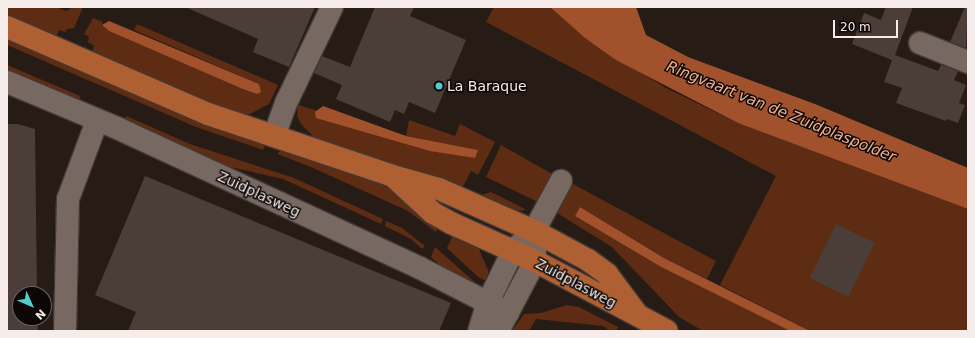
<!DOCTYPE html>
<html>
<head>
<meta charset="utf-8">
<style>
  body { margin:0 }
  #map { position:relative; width:975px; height:338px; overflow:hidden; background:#271b16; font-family:"DejaVu Sans",sans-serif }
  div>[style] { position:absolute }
  .green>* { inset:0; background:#5d2c13; transform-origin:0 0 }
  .water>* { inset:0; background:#a1522c }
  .building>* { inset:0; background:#4b3e38; transform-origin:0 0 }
  .roads { filter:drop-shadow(1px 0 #433936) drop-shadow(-1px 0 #433936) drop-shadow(0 1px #433936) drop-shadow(0 -1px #433936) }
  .minor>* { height:22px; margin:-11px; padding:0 11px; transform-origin:11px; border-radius:11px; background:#776862 }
  .major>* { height:22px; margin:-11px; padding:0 11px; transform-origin:11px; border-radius:11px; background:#ae6033 }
  .dots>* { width:11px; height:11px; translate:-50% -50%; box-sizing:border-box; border:2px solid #0c0706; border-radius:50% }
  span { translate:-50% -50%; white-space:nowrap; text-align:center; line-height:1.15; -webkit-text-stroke:3px #0c0706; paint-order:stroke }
  .poi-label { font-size:14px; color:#f6edea }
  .left { translate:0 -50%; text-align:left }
  .street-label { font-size:14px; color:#f6edea }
  .water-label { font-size:15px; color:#f2b092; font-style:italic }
  .frame { position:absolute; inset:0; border:8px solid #f6edea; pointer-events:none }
  .north { position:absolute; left:12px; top:286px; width:40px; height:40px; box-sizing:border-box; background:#0c0706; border:1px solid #6a6361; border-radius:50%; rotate:135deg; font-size:11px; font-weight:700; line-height:16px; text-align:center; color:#f6edea }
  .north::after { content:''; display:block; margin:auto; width:14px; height:18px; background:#52cdcd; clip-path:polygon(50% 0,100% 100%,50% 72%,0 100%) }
  .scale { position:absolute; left:833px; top:20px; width:65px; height:18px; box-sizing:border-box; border:2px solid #f6edea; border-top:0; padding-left:5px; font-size:12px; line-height:14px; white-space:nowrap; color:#f6edea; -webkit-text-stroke:3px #0c0706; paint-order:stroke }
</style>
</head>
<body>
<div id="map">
  <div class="green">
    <i style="clip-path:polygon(7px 7px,56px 7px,66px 11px,73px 7px,83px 7px,74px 28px,67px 29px,65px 32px,59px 30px,56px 37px,7px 15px)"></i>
    <i style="clip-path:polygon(494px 7px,550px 7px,585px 38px,666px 88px,738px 123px,968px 209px,968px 331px,810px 331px,720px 285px,776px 176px,486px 22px)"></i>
    <i style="clip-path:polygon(93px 18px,103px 22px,102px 25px,109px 31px,257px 94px,259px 84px,134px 30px,137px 24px,278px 85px,269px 104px,250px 114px,242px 114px,213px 104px,92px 52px,94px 46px,88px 42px,89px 37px,84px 34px)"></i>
    <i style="clip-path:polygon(7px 39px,199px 122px,265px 145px,263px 150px,196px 127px,7px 45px)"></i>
    <i style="left:7px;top:65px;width:80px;height:7px;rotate:23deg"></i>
    <i style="clip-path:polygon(298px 105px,474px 158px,478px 150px,406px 136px,409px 120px,455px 136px,460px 124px,495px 142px,478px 175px,471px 171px,460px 192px,409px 169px,316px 139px,301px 124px,297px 116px)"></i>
    <i style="clip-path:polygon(126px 116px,190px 144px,294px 178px,383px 219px,381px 224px,283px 179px,217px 164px,123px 122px)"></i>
    <i style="clip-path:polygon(501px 145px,554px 175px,538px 202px,486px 177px)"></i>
    <i style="clip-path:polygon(282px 149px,379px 182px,439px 224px,436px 232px,408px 211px,311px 167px,277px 154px)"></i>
    <i style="clip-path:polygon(571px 183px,716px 261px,707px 279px,664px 258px,580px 207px,575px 216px,661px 267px,790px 331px,703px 331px,679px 317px,612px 247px,557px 213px,560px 202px)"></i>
    <i style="clip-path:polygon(491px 192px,525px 209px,526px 210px,510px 211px,479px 198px,481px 195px)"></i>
    <i style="clip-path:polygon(386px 221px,402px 228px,425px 246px,422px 249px,411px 239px,385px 226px)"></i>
    <i style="clip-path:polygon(455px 231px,478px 247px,488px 270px,488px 282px,478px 277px,447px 248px)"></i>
    <i style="clip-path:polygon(435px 247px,478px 285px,478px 287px,458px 281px,431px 257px)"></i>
    <i style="clip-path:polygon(567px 305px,579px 307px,618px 327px,616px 331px,610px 331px,603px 326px,536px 319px,529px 331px,512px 331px,524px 314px,541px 313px)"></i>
  </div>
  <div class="water">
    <i style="clip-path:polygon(550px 7px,636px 7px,646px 35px,688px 57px,815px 104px,968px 168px,968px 209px,738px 123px,616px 60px,585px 38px)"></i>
    <i style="clip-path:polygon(109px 21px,259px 84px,261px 92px,257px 94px,243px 89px,109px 31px,102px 25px)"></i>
    <i style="clip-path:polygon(323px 106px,406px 136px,478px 150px,475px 158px,430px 151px,316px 118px,315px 112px)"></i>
    <i style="clip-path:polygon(580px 207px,664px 258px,810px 331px,790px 331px,661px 267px,575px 216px)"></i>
  </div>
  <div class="building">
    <i style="clip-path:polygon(185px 7px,315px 7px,289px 67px,253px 52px,258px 39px)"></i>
    <i style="clip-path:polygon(375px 7px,414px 7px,410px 16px,466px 40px,435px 113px,409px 102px,404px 114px,395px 110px,390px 122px,336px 99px,342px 85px,314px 73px,322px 56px,350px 67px)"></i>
    <i style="clip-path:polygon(886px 7px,913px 7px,895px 55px,938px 71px,941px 65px,958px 71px,954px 80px,966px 85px,959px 103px,965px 105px,958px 123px,947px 119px,946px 121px,896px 103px,902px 88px,884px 82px,892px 60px,852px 44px,864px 13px,881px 20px)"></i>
    <i style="clip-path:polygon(965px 7px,968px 7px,966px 48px,950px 42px)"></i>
    <i style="clip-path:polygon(7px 124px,18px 124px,35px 129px,37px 294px,20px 294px,20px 318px,37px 318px,38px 331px,7px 331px)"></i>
    <i style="clip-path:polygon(145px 176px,451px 303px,439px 331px,128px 331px,136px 312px,95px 295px)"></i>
    <i style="left:836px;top:224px;width:43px;height:60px;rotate:26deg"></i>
  </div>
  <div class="roads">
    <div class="minor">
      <i style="left:920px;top:43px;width:52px;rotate:21.6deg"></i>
      <i style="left:7px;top:82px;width:119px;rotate:22.7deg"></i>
      <i style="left:117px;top:128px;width:334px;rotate:24.8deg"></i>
      <i style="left:420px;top:268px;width:99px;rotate:27.1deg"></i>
      <i style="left:274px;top:136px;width:37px;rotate:-70deg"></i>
      <i style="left:287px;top:101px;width:104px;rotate:-64.4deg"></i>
      <i style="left:65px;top:331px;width:132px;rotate:-88.7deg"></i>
      <i style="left:68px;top:199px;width:83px;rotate:-69.6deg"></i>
      <i style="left:479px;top:331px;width:28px;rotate:-73deg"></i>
      <i style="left:487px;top:304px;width:59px;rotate:-63.9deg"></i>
      <i style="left:513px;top:251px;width:29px;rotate:-44deg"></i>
      <i style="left:534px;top:231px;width:57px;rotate:-61.6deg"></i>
      <i style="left:498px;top:331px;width:79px;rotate:-62.1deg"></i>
      <i style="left:535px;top:261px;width:18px;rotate:-90deg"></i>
    </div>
    <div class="major">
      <i style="left:7px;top:27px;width:219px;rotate:23.4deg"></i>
      <i style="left:208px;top:114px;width:195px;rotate:18.5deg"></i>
      <i style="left:393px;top:176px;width:48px;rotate:15.8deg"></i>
      <i style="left:439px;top:189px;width:104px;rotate:23.9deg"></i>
      <i style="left:534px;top:231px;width:61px;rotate:28.2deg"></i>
      <i style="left:588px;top:260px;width:24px;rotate:36deg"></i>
      <i style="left:607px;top:274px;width:50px;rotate:53.1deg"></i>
      <i style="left:396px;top:179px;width:50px;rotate:42.6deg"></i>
      <i style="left:433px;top:213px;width:21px;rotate:29deg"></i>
      <i style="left:451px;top:223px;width:92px;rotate:24.3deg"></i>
      <i style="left:535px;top:261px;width:149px;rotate:27.9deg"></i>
    </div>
  </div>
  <div class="dots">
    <i style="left:439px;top:86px;background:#52cdcd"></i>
  </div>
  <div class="poi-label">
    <span class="left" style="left:447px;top:86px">La Baraque</span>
  </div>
  <div class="street-label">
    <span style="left:259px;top:194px;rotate:25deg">Zuidplasweg</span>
    <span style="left:576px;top:283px;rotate:28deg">Zuidplasweg</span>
  </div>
  <div class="water-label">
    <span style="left:781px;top:112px;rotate:22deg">Ringvaart van de Zuidplaspolder</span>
  </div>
  <div class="frame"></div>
  <div class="north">N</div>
  <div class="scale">20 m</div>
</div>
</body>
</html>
